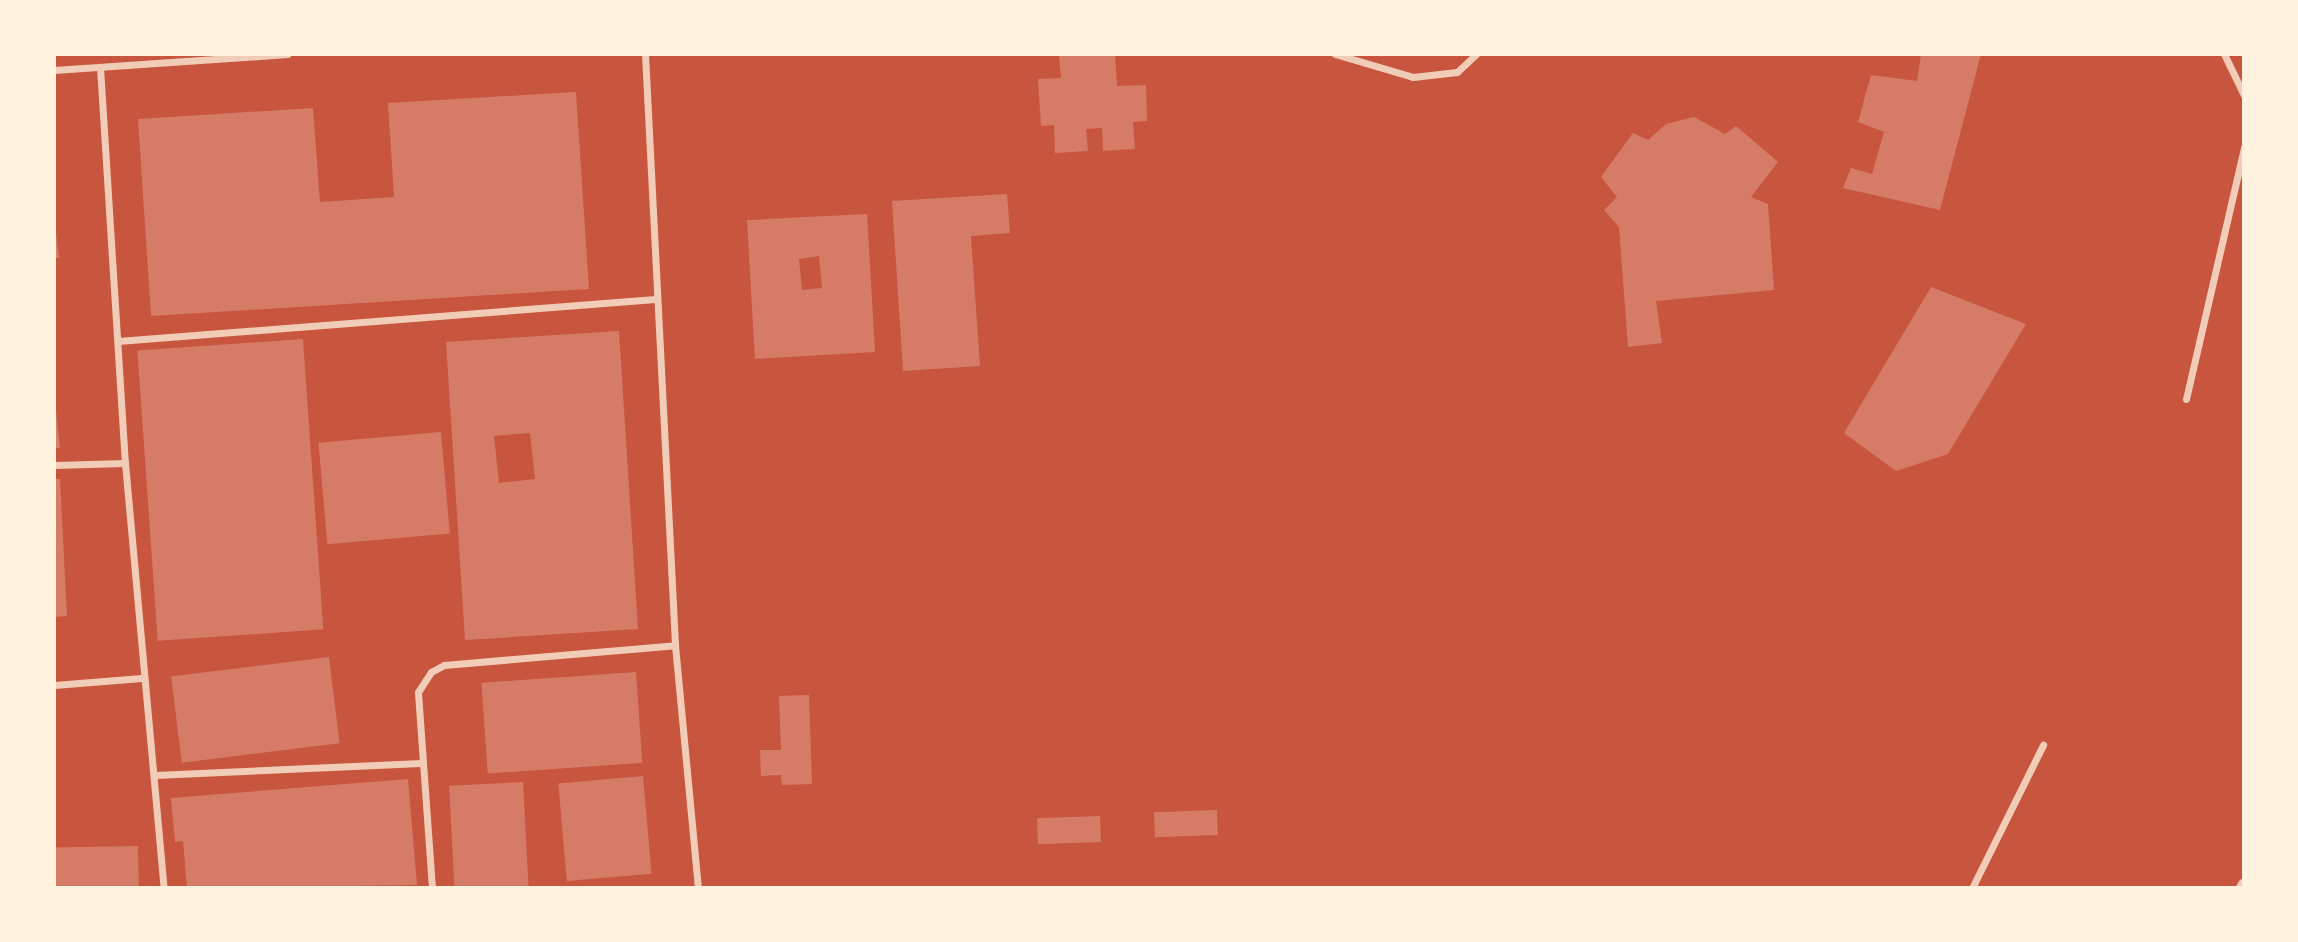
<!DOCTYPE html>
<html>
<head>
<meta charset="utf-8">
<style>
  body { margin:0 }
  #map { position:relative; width:2298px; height:942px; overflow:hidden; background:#c8553d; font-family:"DejaVu Sans",sans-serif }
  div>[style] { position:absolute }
  .building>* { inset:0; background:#d67c66; transform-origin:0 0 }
  .minor>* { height:7px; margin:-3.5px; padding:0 3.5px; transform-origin:3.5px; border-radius:3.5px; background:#f1ccb7 }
  .tertiary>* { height:12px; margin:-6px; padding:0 6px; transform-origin:6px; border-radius:6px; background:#f1ccb7 }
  span { translate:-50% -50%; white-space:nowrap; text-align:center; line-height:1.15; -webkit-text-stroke:7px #fff3e0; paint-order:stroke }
  .frame { position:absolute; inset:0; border:56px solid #fff3e0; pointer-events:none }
</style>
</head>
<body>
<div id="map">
  <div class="building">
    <i style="clip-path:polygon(1115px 54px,1117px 86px,1146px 85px,1147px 121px,1133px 122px,1135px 149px,1103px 151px,1102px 128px,1086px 129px,1088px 151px,1055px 153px,1054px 125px,1041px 126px,1038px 79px,1061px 78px,1059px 56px)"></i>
    <i style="clip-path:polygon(1921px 54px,1981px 54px,1940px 210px,1843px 188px,1851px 168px,1872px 174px,1884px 132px,1858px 122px,1871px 75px,1917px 81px)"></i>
    <i style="clip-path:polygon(576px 92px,589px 289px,151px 316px,138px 119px,313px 108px,320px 202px,394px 197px,388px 103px)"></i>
    <i style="clip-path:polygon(1694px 117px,1725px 134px,1736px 126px,1778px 162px,1751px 197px,1768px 204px,1774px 290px,1656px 301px,1662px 343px,1628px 347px,1619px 227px,1604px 210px,1617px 197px,1601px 177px,1633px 133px,1648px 140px,1666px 124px)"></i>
    <i style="clip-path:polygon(1007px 194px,1010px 233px,971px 236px,980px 366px,903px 371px,892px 201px)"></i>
    <i style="clip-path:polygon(evenodd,867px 214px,875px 352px,755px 359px,747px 220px,867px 214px,819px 256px,822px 288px,802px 290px,799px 259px,819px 256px)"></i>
    <i style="clip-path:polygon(54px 216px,59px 258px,54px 258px)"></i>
    <i style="clip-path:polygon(1931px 287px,2026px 324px,1948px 454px,1896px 471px,1844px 433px)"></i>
    <i style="clip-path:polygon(evenodd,619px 331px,638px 629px,465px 640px,446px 342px,619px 331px,530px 433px,535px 479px,499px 483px,494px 436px,530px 433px)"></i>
    <i style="left:303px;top:339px;width:291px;height:166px;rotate:86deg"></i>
    <i style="clip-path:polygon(54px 391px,60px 448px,54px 448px)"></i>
    <i style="left:441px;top:432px;width:102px;height:123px;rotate:85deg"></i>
    <i style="clip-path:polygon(54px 479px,60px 479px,67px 616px,54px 617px)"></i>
    <i style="left:329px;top:657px;width:87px;height:159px;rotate:83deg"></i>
    <i style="left:636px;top:672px;width:91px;height:155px;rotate:86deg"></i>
    <i style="clip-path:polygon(809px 695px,812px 784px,782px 785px,781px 775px,761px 776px,760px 750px,781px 750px,779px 696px)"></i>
    <i style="left:643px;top:776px;width:98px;height:85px;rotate:85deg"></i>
    <i style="clip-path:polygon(408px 779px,417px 885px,187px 888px,183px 841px,175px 842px,171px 798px)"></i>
    <i style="left:523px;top:782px;width:106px;height:74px;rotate:87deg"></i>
    <i style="left:1217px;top:810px;width:25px;height:63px;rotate:88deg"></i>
    <i style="left:1100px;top:816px;width:26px;height:63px;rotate:88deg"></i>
    <i style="left:138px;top:846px;width:42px;height:84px;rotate:89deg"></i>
  </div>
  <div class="minor">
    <i style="left:645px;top:54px;width:592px;rotate:87.09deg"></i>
    <i style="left:675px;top:645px;width:244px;rotate:84.6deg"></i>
    <i style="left:1335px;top:54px;width:81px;rotate:16.4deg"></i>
    <i style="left:1413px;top:77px;width:44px;rotate:-6.5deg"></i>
    <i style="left:1457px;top:72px;width:26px;rotate:-43deg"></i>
    <i style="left:2224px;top:54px;width:46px;rotate:64deg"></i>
    <i style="left:100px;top:67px;width:397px;rotate:86.4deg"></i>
    <i style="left:125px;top:463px;width:427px;rotate:84.8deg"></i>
    <i style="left:54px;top:70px;width:234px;rotate:-3.9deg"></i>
    <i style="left:118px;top:341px;width:539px;rotate:-4.47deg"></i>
    <i style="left:2186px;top:399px;width:259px;rotate:-77deg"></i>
    <i style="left:54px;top:465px;width:71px;rotate:-1.6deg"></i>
    <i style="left:54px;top:685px;width:88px;rotate:-4.5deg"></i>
    <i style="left:155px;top:775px;width:266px;rotate:-2.6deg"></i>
    <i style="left:432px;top:888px;width:196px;rotate:-94.1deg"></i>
    <i style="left:418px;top:692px;width:24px;rotate:-57deg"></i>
    <i style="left:431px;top:672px;width:15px;rotate:-28deg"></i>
    <i style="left:444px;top:665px;width:232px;rotate:-4.9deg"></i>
    <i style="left:1972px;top:888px;width:160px;rotate:-63.6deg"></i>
  </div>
  <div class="tertiary">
    <i style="left:2242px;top:888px;width:4px;rotate:-63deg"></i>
  </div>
  <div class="frame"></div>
</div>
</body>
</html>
